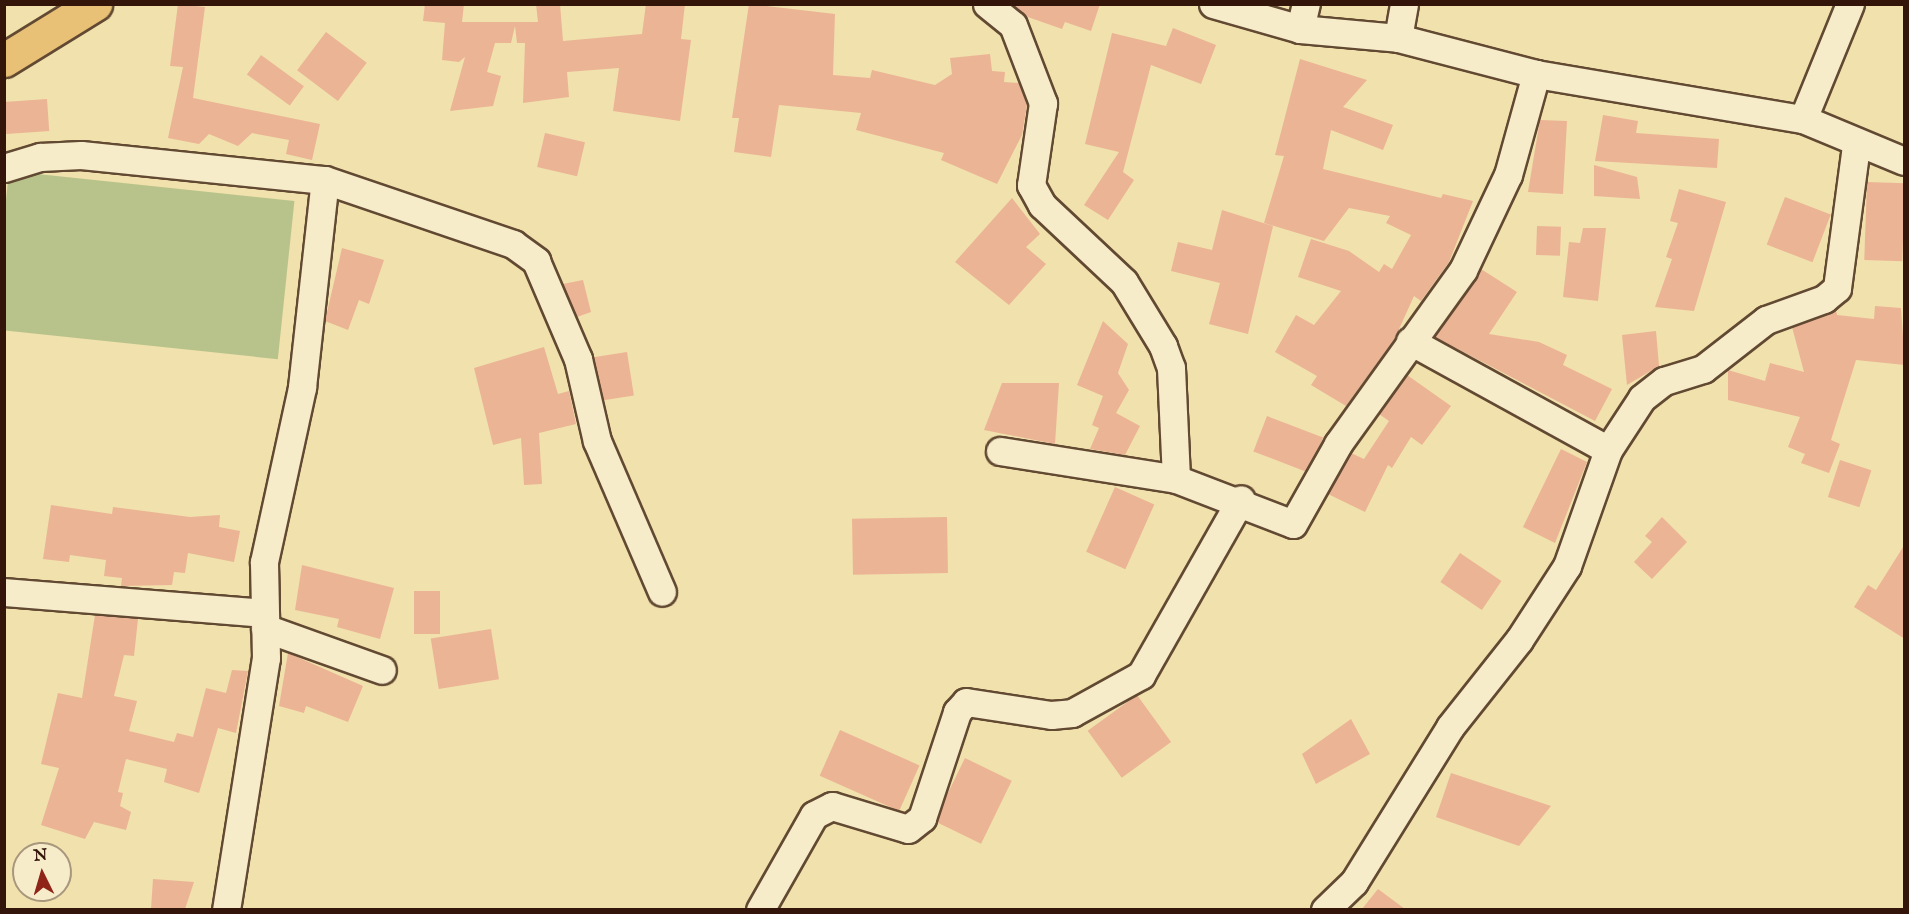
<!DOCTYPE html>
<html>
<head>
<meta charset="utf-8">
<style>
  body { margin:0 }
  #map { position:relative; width:1909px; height:914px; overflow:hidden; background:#f1e1ad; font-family:"IM FELL English",serif }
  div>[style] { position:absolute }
  .green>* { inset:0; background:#b8c38b; transform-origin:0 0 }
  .building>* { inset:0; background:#ebb495; transform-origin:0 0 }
  .roads { filter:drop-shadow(2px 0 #624932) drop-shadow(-2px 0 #624932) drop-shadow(0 2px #624932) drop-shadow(0 -2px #624932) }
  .minor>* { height:27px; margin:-13.5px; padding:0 13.5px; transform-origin:13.5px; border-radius:13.5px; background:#f6ecca }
  .major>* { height:33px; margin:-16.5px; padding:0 16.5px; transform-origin:16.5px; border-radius:16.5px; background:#e8c076 }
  span { translate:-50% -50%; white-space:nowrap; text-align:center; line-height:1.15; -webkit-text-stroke:4.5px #f6ecca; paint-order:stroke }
  .frame { position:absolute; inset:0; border:6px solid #331609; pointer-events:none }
  .north { position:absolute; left:12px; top:842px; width:60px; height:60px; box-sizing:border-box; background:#f6ecca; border:2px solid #a8967d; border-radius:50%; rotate:355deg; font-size:16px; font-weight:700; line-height:24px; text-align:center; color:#331609 }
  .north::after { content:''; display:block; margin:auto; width:21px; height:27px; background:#8f2418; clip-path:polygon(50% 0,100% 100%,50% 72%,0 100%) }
</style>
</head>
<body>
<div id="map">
  <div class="green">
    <i style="left:9px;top:171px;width:287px;height:159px;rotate:6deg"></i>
  </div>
  <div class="building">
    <i style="clip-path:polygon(178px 4px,205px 7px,193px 98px,320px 124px,312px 160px,286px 154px,289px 140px,252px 133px,238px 146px,209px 134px,199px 144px,168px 138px,183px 67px,170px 66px)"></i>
    <i style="clip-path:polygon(425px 4px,464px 4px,462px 22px,538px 22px,536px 4px,560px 4px,563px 41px,642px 34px,646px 4px,685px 4px,681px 39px,691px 40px,680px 121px,613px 111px,619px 68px,567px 72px,569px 97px,523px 103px,525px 43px,517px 43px,515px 26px,511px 43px,495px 43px,487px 72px,501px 76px,493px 106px,450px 111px,465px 57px,459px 62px,442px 60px,445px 23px,423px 21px)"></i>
    <i style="clip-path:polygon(749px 4px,835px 14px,833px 75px,870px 78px,872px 70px,935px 85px,952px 74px,950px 58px,990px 54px,992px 71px,1005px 72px,1004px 82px,1019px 83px,1027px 105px,1022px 135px,997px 184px,941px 160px,944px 153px,856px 130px,861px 113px,779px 105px,771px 157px,734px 152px,739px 118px,732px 118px)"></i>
    <i style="clip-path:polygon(1013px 4px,1100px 4px,1091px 31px,1065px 22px,1062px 29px,1025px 16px)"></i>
    <i style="clip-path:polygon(1173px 28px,1216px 45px,1201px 84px,1151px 65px,1123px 172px,1134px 180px,1108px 220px,1084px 205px,1119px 152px,1085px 144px,1112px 33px,1166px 46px)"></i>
    <i style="left:326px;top:32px;width:51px;height:48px;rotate:37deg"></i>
    <i style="left:261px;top:55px;width:53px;height:24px;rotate:36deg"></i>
    <i style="clip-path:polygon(1300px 59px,1367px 80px,1343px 107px,1393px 125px,1383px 150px,1331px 130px,1323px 169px,1441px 198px,1443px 194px,1473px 201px,1449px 262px,1421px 301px,1414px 296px,1395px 338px,1346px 406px,1311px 385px,1317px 376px,1275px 352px,1296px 315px,1314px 325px,1341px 291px,1298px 277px,1311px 239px,1349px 251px,1379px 272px,1384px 264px,1392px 269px,1411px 235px,1386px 223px,1390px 216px,1349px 208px,1324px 241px,1264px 223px,1284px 156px,1275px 155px)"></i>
    <i style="left:47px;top:99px;width:32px;height:43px;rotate:86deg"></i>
    <i style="clip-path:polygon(1603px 115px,1638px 121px,1636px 133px,1719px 139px,1717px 168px,1595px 161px)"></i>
    <i style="clip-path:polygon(1540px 120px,1567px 121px,1563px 194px,1528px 192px)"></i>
    <i style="left:545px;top:133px;width:41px;height:35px;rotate:13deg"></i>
    <i style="clip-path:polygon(1594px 165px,1637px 177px,1640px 199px,1594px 196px)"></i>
    <i style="left:1867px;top:182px;width:38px;height:78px;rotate:2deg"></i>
    <i style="clip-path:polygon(1679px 189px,1726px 202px,1694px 311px,1655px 307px,1672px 259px,1666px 257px,1678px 223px,1670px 221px)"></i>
    <i style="left:1785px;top:197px;width:49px;height:51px;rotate:21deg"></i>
    <i style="clip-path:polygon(1012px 198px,1040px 234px,1026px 247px,1046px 264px,1009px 305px,955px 262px)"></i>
    <i style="clip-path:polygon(1222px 210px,1273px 226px,1248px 334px,1209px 324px,1220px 283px,1171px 271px,1178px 242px,1212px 250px)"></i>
    <i style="left:1537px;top:226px;width:24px;height:29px;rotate:2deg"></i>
    <i style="clip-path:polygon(1583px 228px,1606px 228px,1598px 301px,1563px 297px,1569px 242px,1580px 243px)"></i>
    <i style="clip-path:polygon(342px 248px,384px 260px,369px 304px,359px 300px,348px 330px,325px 321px)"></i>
    <i style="clip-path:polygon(1481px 269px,1517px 292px,1489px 334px,1539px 342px,1567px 355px,1563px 365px,1612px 389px,1595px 421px,1435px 337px)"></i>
    <i style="clip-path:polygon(583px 280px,591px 312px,577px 317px,563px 284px)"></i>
    <i style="clip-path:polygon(1875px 306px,1901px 308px,1905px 365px,1856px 360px,1831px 440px,1840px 444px,1829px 473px,1801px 463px,1805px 454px,1788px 447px,1800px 417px,1728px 400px,1728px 370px,1765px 381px,1770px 363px,1804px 372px,1792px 327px,1836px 310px,1837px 315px,1874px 319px)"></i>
    <i style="clip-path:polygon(1103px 321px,1128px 344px,1118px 373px,1129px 390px,1116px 413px,1140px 426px,1125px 455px,1090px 449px,1099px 428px,1092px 425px,1103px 396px,1077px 385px)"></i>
    <i style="clip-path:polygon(1656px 331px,1659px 366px,1627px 385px,1622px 335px)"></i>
    <i style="clip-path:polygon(544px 347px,558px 394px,569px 391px,576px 424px,539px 433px,542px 484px,524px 485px,521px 438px,493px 445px,474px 368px)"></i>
    <i style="left:627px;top:352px;width:44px;height:34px;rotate:81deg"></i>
    <i style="clip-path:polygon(1407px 375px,1451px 406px,1422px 445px,1411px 437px,1392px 468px,1388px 465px,1365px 512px,1328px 494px,1351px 453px,1364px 459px,1389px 421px,1379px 414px)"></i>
    <i style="clip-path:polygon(1002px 383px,1059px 383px,1055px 444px,984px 430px)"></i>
    <i style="left:1267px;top:416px;width:60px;height:38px;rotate:21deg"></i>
    <i style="clip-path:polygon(1561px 449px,1587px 462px,1555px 543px,1523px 527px)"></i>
    <i style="left:1840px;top:460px;width:33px;height:39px;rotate:18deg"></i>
    <i style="left:1115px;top:487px;width:43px;height:71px;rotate:24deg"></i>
    <i style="clip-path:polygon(51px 505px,112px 514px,113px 507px,190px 517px,220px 515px,219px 527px,240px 531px,234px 562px,188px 553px,185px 573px,174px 572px,172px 585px,121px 586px,122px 578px,104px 576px,106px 560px,70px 555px,69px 562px,43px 559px)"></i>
    <i style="left:947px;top:517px;width:56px;height:95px;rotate:89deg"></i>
    <i style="clip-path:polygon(1662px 517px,1687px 542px,1652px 579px,1634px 562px,1652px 542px,1645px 536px)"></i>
    <i style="clip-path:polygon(1905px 544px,1905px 639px,1854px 607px,1868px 585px,1876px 590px)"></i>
    <i style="left:1460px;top:553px;width:50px;height:35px;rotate:34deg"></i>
    <i style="clip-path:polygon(302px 565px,394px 588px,380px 639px,337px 627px,339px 619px,295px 610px)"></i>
    <i style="left:414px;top:591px;width:26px;height:43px"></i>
    <i style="clip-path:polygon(95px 615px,138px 619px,134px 656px,124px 655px,114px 696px,137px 701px,129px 731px,174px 742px,177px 733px,193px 737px,206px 688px,226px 693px,232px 670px,248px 671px,236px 733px,218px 728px,199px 793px,164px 782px,167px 769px,126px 759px,118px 792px,123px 793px,120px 806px,131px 812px,126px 830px,94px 822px,85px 839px,41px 825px,59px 768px,41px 764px,58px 693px,82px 698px)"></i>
    <i style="left:491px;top:629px;width:51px;height:61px;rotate:81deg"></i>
    <i style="clip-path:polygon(288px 653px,363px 686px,348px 722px,306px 706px,304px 713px,279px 706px)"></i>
    <i style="left:1137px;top:695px;width:58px;height:61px;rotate:54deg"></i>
    <i style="clip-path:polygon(1351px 719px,1370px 754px,1316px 784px,1302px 754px)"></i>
    <i style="left:840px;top:730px;width:87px;height:50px;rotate:24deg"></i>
    <i style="left:965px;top:758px;width:52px;height:70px;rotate:26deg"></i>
    <i style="clip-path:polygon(1451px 773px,1551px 806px,1519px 846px,1436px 817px)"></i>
    <i style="clip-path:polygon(153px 879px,194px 882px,185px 909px,151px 909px)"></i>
    <i style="clip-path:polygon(1378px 889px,1405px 909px,1362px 909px)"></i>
  </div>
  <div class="roads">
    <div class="minor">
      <i style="left:987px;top:4px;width:33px;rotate:39deg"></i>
      <i style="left:1013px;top:25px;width:84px;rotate:69deg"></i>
      <i style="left:1043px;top:103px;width:83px;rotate:98.3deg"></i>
      <i style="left:1031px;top:185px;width:23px;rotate:61deg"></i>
      <i style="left:1042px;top:205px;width:112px;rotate:43.2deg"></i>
      <i style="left:1124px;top:282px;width:75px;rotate:58.6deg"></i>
      <i style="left:1163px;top:346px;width:23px;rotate:70deg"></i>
      <i style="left:1171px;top:368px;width:111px;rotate:87.4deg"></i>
      <i style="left:1213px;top:4px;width:91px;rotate:16deg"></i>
      <i style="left:1300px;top:29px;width:98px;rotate:5.2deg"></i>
      <i style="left:1398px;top:38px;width:143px;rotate:14.6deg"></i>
      <i style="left:1536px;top:74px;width:271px;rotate:9.6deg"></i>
      <i style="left:1803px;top:119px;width:109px;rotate:22.6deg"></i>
      <i style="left:1300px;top:29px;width:26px;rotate:-77deg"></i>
      <i style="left:1398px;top:38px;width:35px;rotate:-80deg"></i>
      <i style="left:1803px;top:119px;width:124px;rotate:-67.8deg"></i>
      <i style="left:4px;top:168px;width:38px;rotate:-17deg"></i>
      <i style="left:40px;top:157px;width:41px;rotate:-2.8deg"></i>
      <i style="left:81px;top:155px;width:245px;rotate:5.9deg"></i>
      <i style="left:325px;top:180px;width:199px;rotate:18.8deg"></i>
      <i style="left:513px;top:244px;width:29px;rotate:36deg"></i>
      <i style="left:536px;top:261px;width:107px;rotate:66.8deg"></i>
      <i style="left:578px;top:359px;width:84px;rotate:77deg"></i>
      <i style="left:597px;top:441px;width:164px;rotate:66.7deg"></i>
      <i style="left:1410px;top:341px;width:226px;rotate:28.8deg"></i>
      <i style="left:1000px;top:451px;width:178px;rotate:9deg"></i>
      <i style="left:1176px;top:479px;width:125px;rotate:21deg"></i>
      <i style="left:1293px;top:524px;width:92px;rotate:-60.6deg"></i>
      <i style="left:1338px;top:444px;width:214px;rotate:-54.3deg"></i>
      <i style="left:1463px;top:270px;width:105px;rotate:-64.7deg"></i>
      <i style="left:1508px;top:175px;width:105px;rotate:-74.5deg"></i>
      <i style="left:4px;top:592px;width:261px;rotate:4.6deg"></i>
      <i style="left:265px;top:628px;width:124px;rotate:19.7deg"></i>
      <i style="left:226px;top:910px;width:255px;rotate:-81deg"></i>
      <i style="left:266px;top:658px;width:96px;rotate:-91.2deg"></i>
      <i style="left:264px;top:562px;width:179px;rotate:-77.7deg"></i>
      <i style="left:302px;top:387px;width:208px;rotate:-83.7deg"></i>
      <i style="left:760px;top:910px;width:109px;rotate:-60.4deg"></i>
      <i style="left:814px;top:815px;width:20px;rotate:-27deg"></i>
      <i style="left:832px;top:806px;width:79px;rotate:16.8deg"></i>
      <i style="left:908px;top:829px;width:18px;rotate:-38deg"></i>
      <i style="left:922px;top:818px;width:112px;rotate:-71.7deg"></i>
      <i style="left:957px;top:712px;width:13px;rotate:-48deg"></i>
      <i style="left:966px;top:702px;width:86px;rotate:8.7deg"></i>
      <i style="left:1051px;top:715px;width:21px;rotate:-5deg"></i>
      <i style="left:1072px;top:713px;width:79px;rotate:-28.8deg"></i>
      <i style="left:1141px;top:675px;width:202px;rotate:-60.4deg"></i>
      <i style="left:1325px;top:910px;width:40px;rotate:-44deg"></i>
      <i style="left:1354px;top:882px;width:182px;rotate:-58.2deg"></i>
      <i style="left:1450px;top:727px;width:111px;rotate:-51.6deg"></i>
      <i style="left:1519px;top:640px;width:88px;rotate:-57deg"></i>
      <i style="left:1567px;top:566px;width:123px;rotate:-70.5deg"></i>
      <i style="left:1608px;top:450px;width:62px;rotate:-56.8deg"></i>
      <i style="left:1642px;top:398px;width:28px;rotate:-38deg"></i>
      <i style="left:1664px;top:381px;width:41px;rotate:-17.1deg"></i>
      <i style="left:1703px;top:369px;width:80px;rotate:-37.9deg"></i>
      <i style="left:1766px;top:320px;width:62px;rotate:-19.9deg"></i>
      <i style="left:1824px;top:299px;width:17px;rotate:-40deg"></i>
      <i style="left:1837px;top:288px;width:144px;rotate:-82.4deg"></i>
    </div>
    <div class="major">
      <i style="left:4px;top:60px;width:107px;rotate:-31.6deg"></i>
    </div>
  </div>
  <div class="frame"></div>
  <div class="north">N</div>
</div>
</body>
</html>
